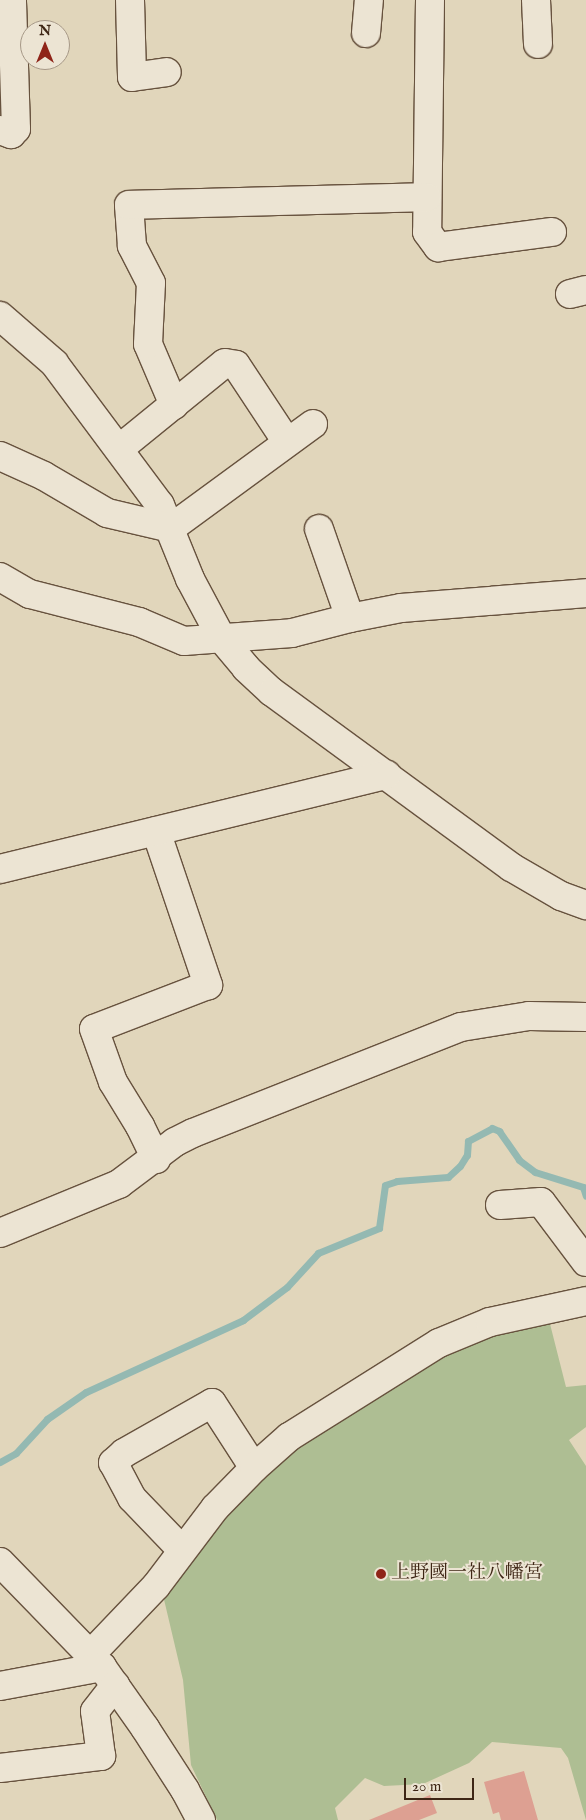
<!DOCTYPE html>
<html>
<head>
<meta charset="utf-8">
<style>
  body { margin:0 }
  #map { position:relative; width:586px; height:1820px; overflow:hidden; background:#e1d6bb; font-family:"IM FELL English","Noto Serif JP",serif }
  div>[style] { position:absolute }
  .green>* { inset:0; background:#aebe93 }
  .stream>* { height:7px; margin:-3.5px; padding:0 3.5px; transform-origin:3.5px; border-radius:3.5px; background:#94b9b2 }
  .building>* { inset:0; background:#dda092 }
  .roads { filter:drop-shadow(1px 0 #67523e) drop-shadow(-1px 0 #67523e) drop-shadow(0 1px #67523e) drop-shadow(0 -1px #67523e) }
  .minor>* { height:28px; margin:-14px; padding:0 14px; transform-origin:14px; border-radius:14px; background:#ece4d3 }
  .dots>* { width:14px; height:14px; translate:-50% -50%; box-sizing:border-box; border:2px solid #ece4d3; border-radius:50% }
  span { translate:-50% -50%; white-space:nowrap; text-align:center; line-height:1.15; -webkit-text-stroke:4px #ece4d3; paint-order:stroke }
  .poi-label { font-size:19px; color:#3e2615 }
  .left { translate:0 -50%; text-align:left }
  .north { position:absolute; left:20px; top:20px; width:50px; height:50px; box-sizing:border-box; background:#ece4d3; border:1px solid #a69887; border-radius:50%; rotate:0deg; font-size:14px; font-weight:700; line-height:20px; text-align:center; color:#3e2615 }
  .north::after { content:''; display:block; margin:auto; width:18px; height:22px; background:#8f2418; clip-path:polygon(50% 0,100% 100%,50% 72%,0 100%) }
  .scale { position:absolute; left:404px; top:1778px; width:70px; height:22px; box-sizing:border-box; border:2px solid #3e2615; border-top:0; padding-left:6px; font-size:15px; line-height:18px; white-space:nowrap; color:#3e2615; -webkit-text-stroke:4px #ece4d3; paint-order:stroke }
</style>
</head>
<body>
<div id="map">
  <div class="green">
    <i style="clip-path:polygon(549px 1320px,566px 1387px,586px 1385px,586px 1427px,569px 1440px,586px 1466px,586px 1820px,568px 1758px,561px 1748px,492px 1742px,469px 1763px,423px 1784px,384px 1786px,365px 1778px,335px 1808px,338px 1820px,217px 1820px,191px 1765px,183px 1680px,162px 1591px,224px 1513px,295px 1445px,443px 1352px,496px 1332px)"></i>
  </div>
  <div class="stream">
    <i style="left:0;top:1462px;width:18px;rotate:-29deg"></i>
    <i style="left:16px;top:1453px;width:46px;rotate:-47.6deg"></i>
    <i style="left:47px;top:1419px;width:47px;rotate:-34.7deg"></i>
    <i style="left:86px;top:1392px;width:173px;rotate:-24.6deg"></i>
    <i style="left:243px;top:1320px;width:55px;rotate:-36.9deg"></i>
    <i style="left:287px;top:1287px;width:46px;rotate:-47.6deg"></i>
    <i style="left:318px;top:1253px;width:66px;rotate:-22.3deg"></i>
    <i style="left:379px;top:1228px;width:43px;rotate:-82.1deg"></i>
    <i style="left:385px;top:1185px;width:13px;rotate:-18deg"></i>
    <i style="left:397px;top:1181px;width:51px;rotate:-4.5deg"></i>
    <i style="left:448px;top:1177px;width:16px;rotate:-43deg"></i>
    <i style="left:460px;top:1166px;width:13px;rotate:-58deg"></i>
    <i style="left:467px;top:1155px;width:14px;rotate:-86deg"></i>
    <i style="left:468px;top:1141px;width:27px;rotate:-28deg"></i>
    <i style="left:492px;top:1128px;width:8px;rotate:23deg"></i>
    <i style="left:499px;top:1131px;width:35px;rotate:55deg"></i>
    <i style="left:519px;top:1160px;width:20px;rotate:37deg"></i>
    <i style="left:535px;top:1172px;width:50px;rotate:17.4deg"></i>
    <i style="left:583px;top:1187px;width:9px;rotate:72deg"></i>
  </div>
  <div class="building">
    <i style="clip-path:polygon(524px 1771px,538px 1820px,501px 1820px,499px 1812px,493px 1814px,484px 1782px)"></i>
    <i style="clip-path:polygon(430px 1795px,437px 1813px,419px 1820px,369px 1820px)"></i>
  </div>
  <div class="roads">
    <div class="minor">
      <i style="left:130px;top:0;width:77px;rotate:88.5deg"></i>
      <i style="left:132px;top:77px;width:35px;rotate:-8deg"></i>
      <i style="left:430px;top:0;width:232px;rotate:90.7deg"></i>
      <i style="left:427px;top:232px;width:19px;rotate:54deg"></i>
      <i style="left:438px;top:247px;width:115px;rotate:-7.5deg"></i>
      <i style="left:536px;top:0;width:44px;rotate:87.4deg"></i>
      <i style="left:366px;top:33px;width:33px;rotate:-85deg"></i>
      <i style="left:0;top:130px;width:12px;rotate:20deg"></i>
      <i style="left:11px;top:134px;width:7px;rotate:-45deg"></i>
      <i style="left:16px;top:129px;width:129px;rotate:-91.8deg"></i>
      <i style="left:570px;top:294px;width:16px;rotate:-14deg"></i>
      <i style="left:0;top:316px;width:72px;rotate:41deg"></i>
      <i style="left:54px;top:363px;width:177px;rotate:53.3deg"></i>
      <i style="left:160px;top:505px;width:80px;rotate:67.9deg"></i>
      <i style="left:190px;top:579px;width:68px;rotate:61.9deg"></i>
      <i style="left:222px;top:639px;width:38px;rotate:50deg"></i>
      <i style="left:246px;top:668px;width:35px;rotate:43deg"></i>
      <i style="left:272px;top:692px;width:296px;rotate:36.2deg"></i>
      <i style="left:511px;top:867px;width:58px;rotate:30.1deg"></i>
      <i style="left:561px;top:896px;width:27px;rotate:20deg"></i>
      <i style="left:174px;top:405px;width:66px;rotate:-113.1deg"></i>
      <i style="left:148px;top:344px;width:61px;rotate:-87.2deg"></i>
      <i style="left:151px;top:283px;width:42px;rotate:-117.2deg"></i>
      <i style="left:132px;top:246px;width:41px;rotate:-94.2deg"></i>
      <i style="left:129px;top:205px;width:298px;rotate:-1.5deg"></i>
      <i style="left:119px;top:449px;width:136px;rotate:-39.1deg"></i>
      <i style="left:225px;top:363px;width:11px;rotate:10deg"></i>
      <i style="left:236px;top:365px;width:92px;rotate:56.5deg"></i>
      <i style="left:0;top:456px;width:48px;rotate:24.4deg"></i>
      <i style="left:44px;top:476px;width:73px;rotate:30.4deg"></i>
      <i style="left:107px;top:513px;width:66px;rotate:13.2deg"></i>
      <i style="left:171px;top:528px;width:176px;rotate:-36.2deg"></i>
      <i style="left:319px;top:529px;width:94px;rotate:70.8deg"></i>
      <i style="left:0;top:577px;width:34px;rotate:30deg"></i>
      <i style="left:30px;top:594px;width:113px;rotate:14.4deg"></i>
      <i style="left:139px;top:622px;width:49px;rotate:22.9deg"></i>
      <i style="left:184px;top:641px;width:108px;rotate:-4.2deg"></i>
      <i style="left:292px;top:633px;width:60px;rotate:-14.5deg"></i>
      <i style="left:350px;top:618px;width:52px;rotate:-11.1deg"></i>
      <i style="left:401px;top:608px;width:186px;rotate:-4.6deg"></i>
      <i style="left:156px;top:831px;width:163px;rotate:71.3deg"></i>
      <i style="left:208px;top:985px;width:122px;rotate:158.9deg"></i>
      <i style="left:94px;top:1029px;width:56px;rotate:70.3deg"></i>
      <i style="left:113px;top:1082px;width:52px;rotate:58.5deg"></i>
      <i style="left:140px;top:1126px;width:37px;rotate:64deg"></i>
      <i style="left:0;top:869px;width:398px;rotate:-13.7deg"></i>
      <i style="left:500px;top:1205px;width:41px;rotate:-4.2deg"></i>
      <i style="left:541px;top:1202px;width:75px;rotate:53.1deg"></i>
      <i style="left:0;top:1233px;width:129px;rotate:-22.4deg"></i>
      <i style="left:119px;top:1184px;width:70px;rotate:-36.9deg"></i>
      <i style="left:175px;top:1142px;width:20px;rotate:-27deg"></i>
      <i style="left:193px;top:1133px;width:288px;rotate:-21.6deg"></i>
      <i style="left:461px;top:1027px;width:69px;rotate:-9.2deg"></i>
      <i style="left:529px;top:1016px;width:57px;rotate:1deg"></i>
      <i style="left:182px;top:1550px;width:72px;rotate:-133.9deg"></i>
      <i style="left:132px;top:1498px;width:40px;rotate:-118deg"></i>
      <i style="left:113px;top:1463px;width:15px;rotate:-42deg"></i>
      <i style="left:124px;top:1453px;width:101px;rotate:-29.6deg"></i>
      <i style="left:212px;top:1403px;width:77px;rotate:57.1deg"></i>
      <i style="left:0;top:1562px;width:146px;rotate:45.8deg"></i>
      <i style="left:102px;top:1667px;width:75px;rotate:54.8deg"></i>
      <i style="left:145px;top:1728px;width:74px;rotate:57.2deg"></i>
      <i style="left:185px;top:1790px;width:34px;rotate:62deg"></i>
      <i style="left:91px;top:1654px;width:94px;rotate:-46.3deg"></i>
      <i style="left:156px;top:1586px;width:98px;rotate:-52.9deg"></i>
      <i style="left:215px;top:1508px;width:56px;rotate:-45.7deg"></i>
      <i style="left:254px;top:1468px;width:47px;rotate:-41.5deg"></i>
      <i style="left:289px;top:1437px;width:177px;rotate:-32.1deg"></i>
      <i style="left:439px;top:1343px;width:55px;rotate:-22.4deg"></i>
      <i style="left:490px;top:1322px;width:98px;rotate:-12.3deg"></i>
      <i style="left:0;top:1686px;width:104px;rotate:-10.6deg"></i>
      <i style="left:0;top:1768px;width:102px;rotate:-6.8deg"></i>
      <i style="left:101px;top:1756px;width:45px;rotate:-97.6deg"></i>
      <i style="left:95px;top:1711px;width:33px;rotate:-52deg"></i>
    </div>
  </div>
  <div class="dots">
    <i style="left:381px;top:1574px;background:#8f2418"></i>
  </div>
  <div class="poi-label">
    <span class="left" style="left:391px;top:1574px">上野國一社八幡宮</span>
  </div>
  <div class="north">N</div>
  <div class="scale">20 m</div>
</div>
</body>
</html>
